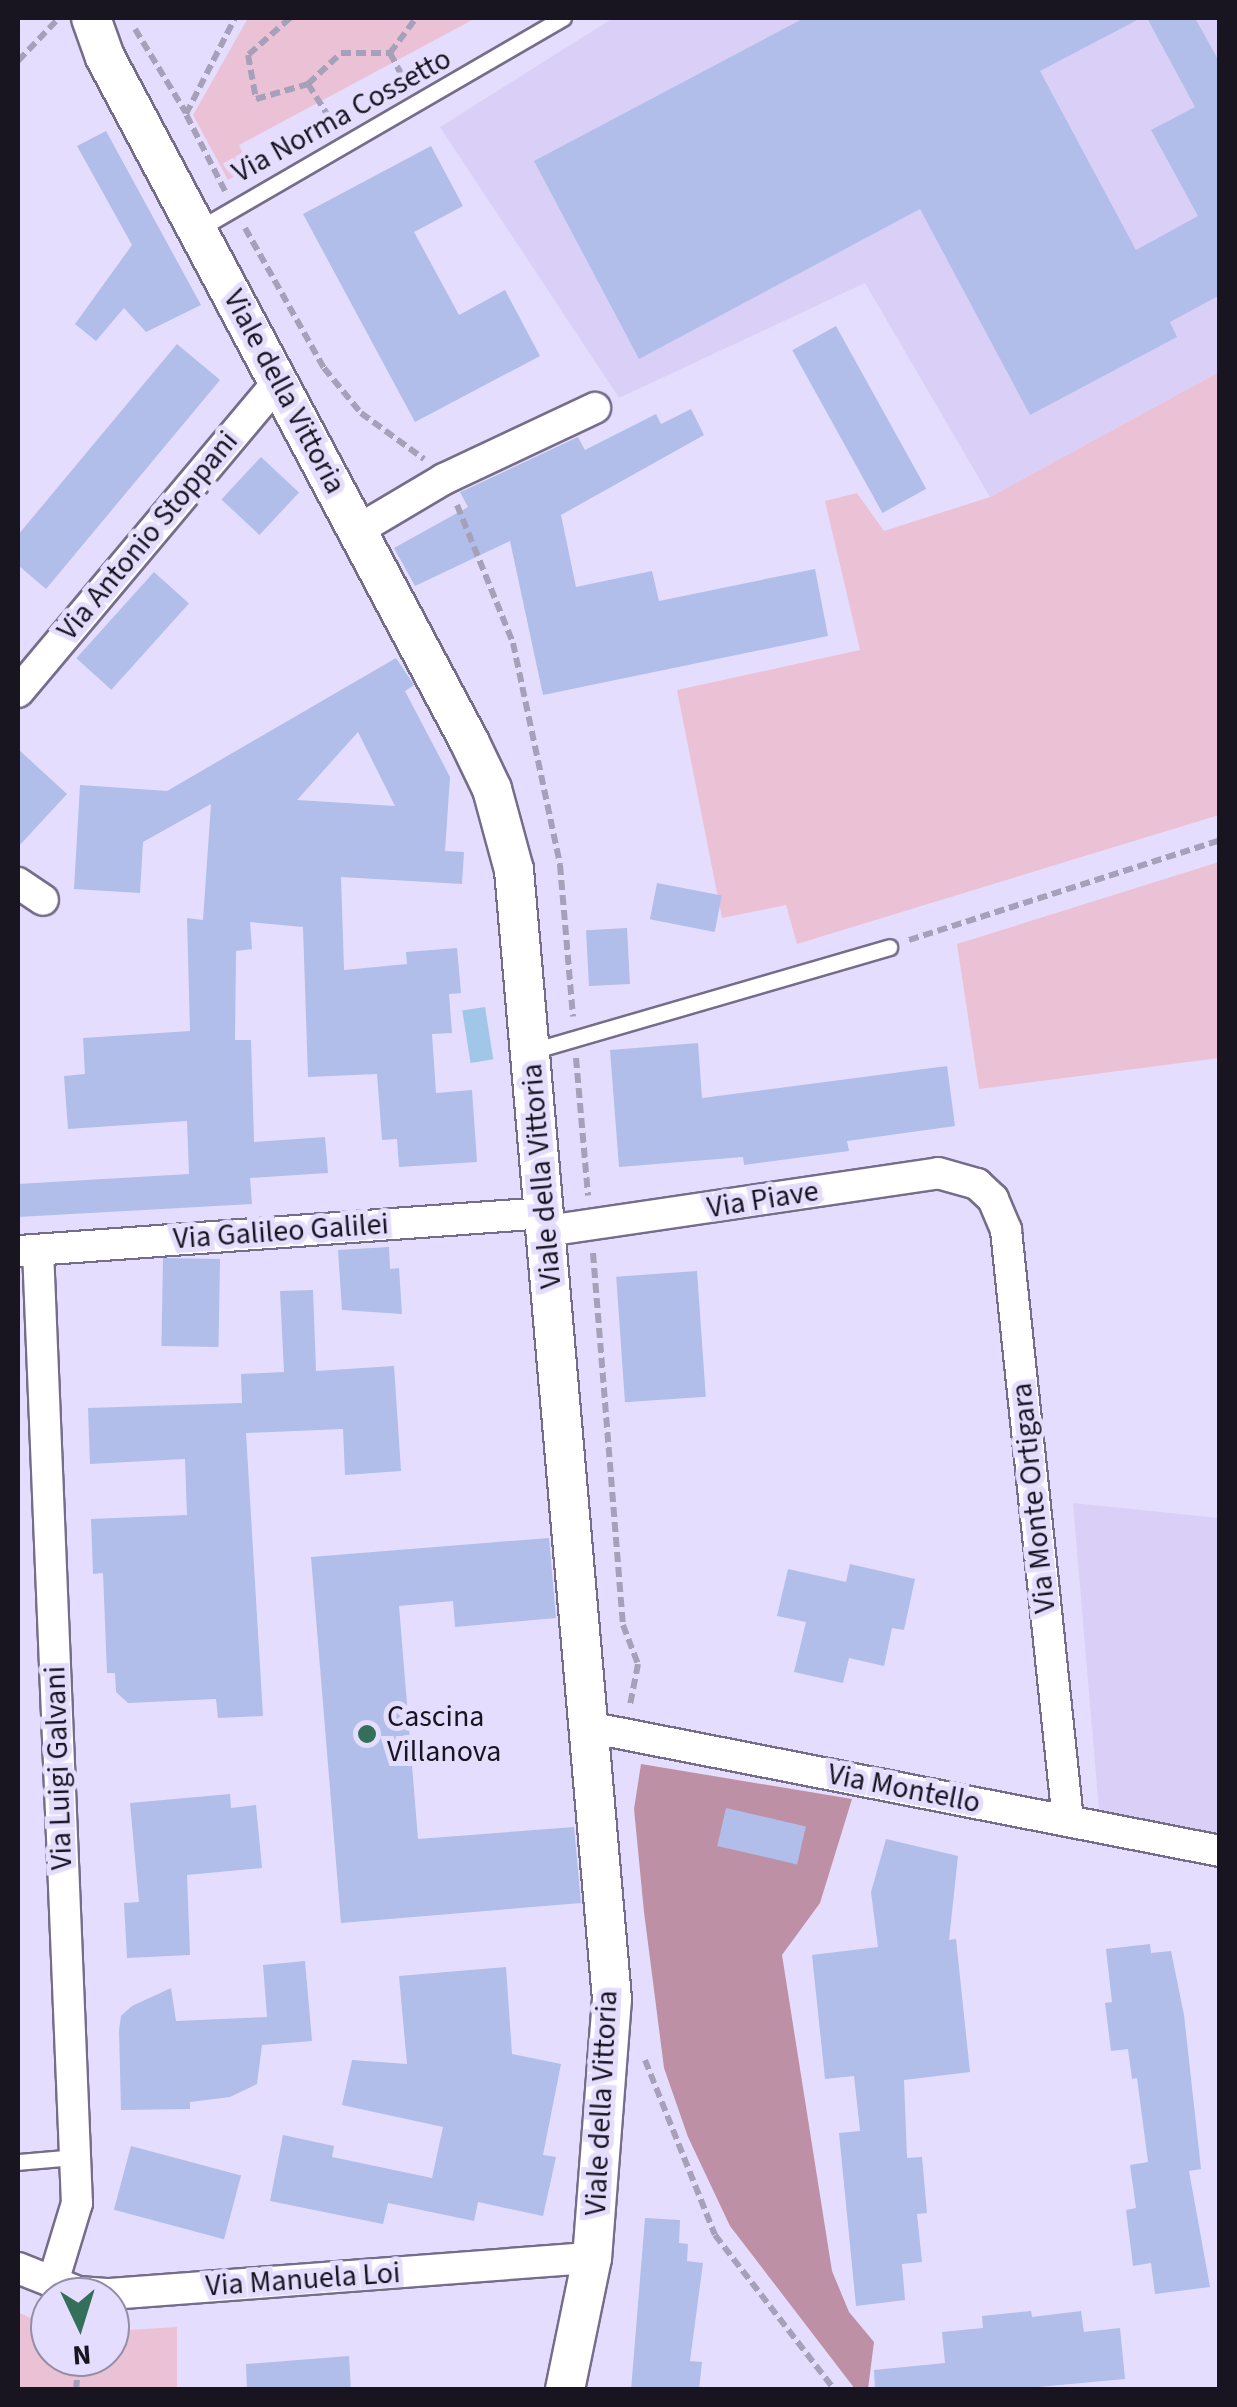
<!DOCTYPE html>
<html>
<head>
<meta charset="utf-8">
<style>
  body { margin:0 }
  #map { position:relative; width:1237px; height:2407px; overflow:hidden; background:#e5ddfd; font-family:"Source Sans 3",sans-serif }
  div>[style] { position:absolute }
  .built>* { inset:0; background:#dad0f7 }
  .green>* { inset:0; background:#ebc2d5 }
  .forest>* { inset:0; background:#be90a5 }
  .water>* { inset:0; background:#a0c7e8; transform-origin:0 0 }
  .building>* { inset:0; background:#b0bee9; transform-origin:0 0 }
  .path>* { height:6px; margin-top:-3px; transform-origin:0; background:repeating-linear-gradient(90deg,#a7a0ba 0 10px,transparent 0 15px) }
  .roads { filter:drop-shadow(2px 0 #756d8a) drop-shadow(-2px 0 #756d8a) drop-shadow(0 2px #756d8a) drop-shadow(0 -2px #756d8a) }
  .service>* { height:15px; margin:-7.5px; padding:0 7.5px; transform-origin:7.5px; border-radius:7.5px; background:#fff }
  .minor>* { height:30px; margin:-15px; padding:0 15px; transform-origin:15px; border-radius:15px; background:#fff }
  .tertiary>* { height:38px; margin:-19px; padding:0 19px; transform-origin:19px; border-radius:19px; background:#fff }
  .dots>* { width:28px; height:28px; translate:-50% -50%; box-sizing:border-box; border:5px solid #e5ddfd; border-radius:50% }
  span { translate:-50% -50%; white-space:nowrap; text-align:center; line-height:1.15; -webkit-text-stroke:10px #e5ddfd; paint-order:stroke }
  .street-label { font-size:30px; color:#181520 }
  .poi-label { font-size:30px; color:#181520 }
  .left { translate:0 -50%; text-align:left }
  .frame { position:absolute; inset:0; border:20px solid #181520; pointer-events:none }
  .north { position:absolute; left:30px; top:2277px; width:100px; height:100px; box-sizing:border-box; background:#e5ddfd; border:2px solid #938da5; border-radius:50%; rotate:176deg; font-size:28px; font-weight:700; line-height:40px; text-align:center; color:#181520 }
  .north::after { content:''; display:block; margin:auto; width:35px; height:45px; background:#346f5a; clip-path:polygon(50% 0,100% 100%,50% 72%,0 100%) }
</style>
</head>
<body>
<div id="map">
  <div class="built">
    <i style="clip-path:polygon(613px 18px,1219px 18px,1219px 372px,990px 497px,865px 283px,619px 398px,440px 127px)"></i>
    <i style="clip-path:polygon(1073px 1503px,1219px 1518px,1219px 1835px,1099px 1811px)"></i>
  </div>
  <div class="green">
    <i style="clip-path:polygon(248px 18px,476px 18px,239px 145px,250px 167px,228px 180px,193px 115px)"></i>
    <i style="clip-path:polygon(1219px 372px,1219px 815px,797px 944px,786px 905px,722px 918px,677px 690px,860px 650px,825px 501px,857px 493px,884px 531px,990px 497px)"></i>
    <i style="clip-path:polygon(1219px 862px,1219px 1058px,979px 1089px,957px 944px)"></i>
    <i style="clip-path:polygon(18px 2312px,50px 2327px,50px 2357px,110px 2357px,110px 2331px,177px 2327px,177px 2389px,18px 2389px)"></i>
  </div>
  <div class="forest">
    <i style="clip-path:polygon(641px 1764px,852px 1799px,820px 1903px,782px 1955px,832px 2271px,849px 2312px,874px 2342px,868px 2389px,855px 2389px,730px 2226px,688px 2137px,664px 2068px,644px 1912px,634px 1809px)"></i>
  </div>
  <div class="water">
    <i style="left:485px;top:1007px;width:53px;height:23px;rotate:81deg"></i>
  </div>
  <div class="building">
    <i style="clip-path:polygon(804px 18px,1141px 18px,1040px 71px,1136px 250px,1198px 216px,1151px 130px,1195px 107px,1147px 18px,1195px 18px,1220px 63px,1220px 295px,1170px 322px,1177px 337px,1030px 415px,920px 209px,639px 359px,534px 161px)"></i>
    <i style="clip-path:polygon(106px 131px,201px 305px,146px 332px,124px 308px,96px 341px,75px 324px,132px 245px,77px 146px)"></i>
    <i style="clip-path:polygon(431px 146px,463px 206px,414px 232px,459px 315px,505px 290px,540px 356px,415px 422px,303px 214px)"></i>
    <i style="left:836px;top:326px;width:186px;height:50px;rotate:61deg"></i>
    <i style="clip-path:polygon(177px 344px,220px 380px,46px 589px,18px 565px,18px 535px)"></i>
    <i style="clip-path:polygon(691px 409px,704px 435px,561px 515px,576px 587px,652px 571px,659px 601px,815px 569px,828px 636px,543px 695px,510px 541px,415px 586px,394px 548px,468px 507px,460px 492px,465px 490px,578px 437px,585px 450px,656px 414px,661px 424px)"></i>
    <i style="left:261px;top:457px;width:52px;height:58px;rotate:43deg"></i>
    <i style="left:154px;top:572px;width:47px;height:116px;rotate:42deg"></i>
    <i style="clip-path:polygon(evenodd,396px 658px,414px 685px,405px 691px,450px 777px,445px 851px,464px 852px,462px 884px,341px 877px,344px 970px,407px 964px,406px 952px,457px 948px,461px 993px,449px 994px,452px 1033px,432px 1034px,436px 1093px,472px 1090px,477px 1162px,399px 1167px,397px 1139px,382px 1140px,377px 1074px,308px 1077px,303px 927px,250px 922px,252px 949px,236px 951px,235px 1040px,251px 1040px,254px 1142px,325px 1137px,328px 1173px,250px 1178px,252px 1204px,18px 1217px,18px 1184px,189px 1174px,187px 1121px,68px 1129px,64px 1076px,85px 1074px,83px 1038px,190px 1031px,187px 918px,203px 920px,211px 804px,143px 842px,140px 893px,74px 889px,80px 785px,167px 791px,396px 658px,358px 732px,395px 806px,297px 800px,358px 732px)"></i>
    <i style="clip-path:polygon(18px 749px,67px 794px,18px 847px)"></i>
    <i style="left:657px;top:883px;width:66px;height:37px;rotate:11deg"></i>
    <i style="left:627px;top:928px;width:56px;height:41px;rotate:87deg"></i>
    <i style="clip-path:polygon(698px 1043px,702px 1098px,947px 1066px,955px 1126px,847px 1141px,849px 1151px,744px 1165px,743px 1157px,619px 1167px,610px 1050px)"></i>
    <i style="clip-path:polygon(389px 1247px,390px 1269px,399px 1268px,402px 1314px,342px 1310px,338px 1250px)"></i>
    <i style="left:220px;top:1259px;width:88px;height:57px;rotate:91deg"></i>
    <i style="left:697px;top:1271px;width:126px;height:81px;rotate:86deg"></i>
    <i style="clip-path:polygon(313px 1290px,316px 1371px,394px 1366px,401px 1471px,345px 1475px,343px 1429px,246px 1433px,263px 1716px,218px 1718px,216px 1699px,128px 1703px,116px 1692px,115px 1673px,107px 1673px,103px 1573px,93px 1574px,91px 1519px,187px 1515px,185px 1459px,90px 1464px,88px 1408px,242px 1403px,241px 1374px,284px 1372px,280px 1291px)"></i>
    <i style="clip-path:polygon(549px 1538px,556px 1618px,455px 1627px,453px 1601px,399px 1606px,418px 1839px,574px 1827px,581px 1903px,341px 1923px,311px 1557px)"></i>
    <i style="clip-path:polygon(850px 1564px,915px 1579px,904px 1630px,892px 1628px,884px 1666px,849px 1658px,843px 1683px,794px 1672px,806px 1622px,777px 1616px,788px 1569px,846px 1582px)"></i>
    <i style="clip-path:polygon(230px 1794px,231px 1808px,256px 1805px,262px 1868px,187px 1875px,190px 1955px,127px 1958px,124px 1903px,139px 1902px,130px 1803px)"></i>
    <i style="left:726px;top:1808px;width:82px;height:39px;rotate:13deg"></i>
    <i style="clip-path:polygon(886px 1839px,958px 1856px,949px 1940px,956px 1939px,970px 2072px,904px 2080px,907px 2158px,922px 2157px,927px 2213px,917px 2214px,922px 2262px,902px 2264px,905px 2300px,856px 2306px,839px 2133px,860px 2131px,854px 2076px,825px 2079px,812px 1955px,878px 1947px,871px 1892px)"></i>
    <i style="clip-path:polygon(1150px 1944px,1151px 1953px,1171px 1951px,1184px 2015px,1201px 2169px,1189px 2171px,1210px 2287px,1155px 2294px,1151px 2263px,1133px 2266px,1126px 2210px,1136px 2208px,1130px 2165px,1148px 2162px,1137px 2078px,1132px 2079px,1128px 2049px,1111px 2051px,1105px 2003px,1112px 2002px,1106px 1949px)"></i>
    <i style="clip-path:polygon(305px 1961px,312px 2041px,262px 2045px,257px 2084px,230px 2097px,190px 2102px,190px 2109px,121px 2110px,119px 2030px,121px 2016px,132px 2006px,171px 1988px,176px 2021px,267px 2017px,263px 1965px)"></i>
    <i style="clip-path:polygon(506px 1967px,512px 2054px,561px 2064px,543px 2155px,556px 2157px,543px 2216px,478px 2202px,474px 2221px,388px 2203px,383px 2224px,270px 2201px,283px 2135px,334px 2146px,332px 2157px,432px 2178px,443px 2127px,342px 2105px,352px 2060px,407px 2064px,399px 1976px)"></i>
    <i style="left:131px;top:2146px;width:114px;height:66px;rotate:15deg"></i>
    <i style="clip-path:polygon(645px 2218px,680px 2220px,679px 2243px,688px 2244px,687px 2261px,703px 2263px,690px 2361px,702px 2362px,699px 2390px,631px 2390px)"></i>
    <i style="clip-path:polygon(1031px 2311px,1032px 2317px,1081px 2311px,1084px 2332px,1120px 2328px,1125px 2379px,1005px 2390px,875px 2390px,874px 2370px,945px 2363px,942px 2332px,983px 2328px,982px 2316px)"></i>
    <i style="clip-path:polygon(349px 2356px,351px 2390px,247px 2390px,246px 2364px)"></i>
  </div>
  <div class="path">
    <i style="left:290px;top:18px;width:56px;rotate:138.6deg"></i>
    <i style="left:248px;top:55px;width:45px;rotate:79.7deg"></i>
    <i style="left:256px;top:99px;width:54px;rotate:-16.1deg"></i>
    <i style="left:308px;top:84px;width:45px;rotate:-43.2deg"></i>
    <i style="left:341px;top:53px;width:49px"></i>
    <i style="left:390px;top:53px;width:44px;rotate:-53.4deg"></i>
    <i style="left:135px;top:29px;width:98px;rotate:58.7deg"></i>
    <i style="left:390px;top:53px;width:34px;rotate:62deg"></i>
    <i style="left:18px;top:61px;width:59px;rotate:-46.4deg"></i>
    <i style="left:308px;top:84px;width:49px;rotate:57.6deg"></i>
    <i style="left:225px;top:191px;width:86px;rotate:-116.9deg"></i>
    <i style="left:186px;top:114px;width:108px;rotate:-63deg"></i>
    <i style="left:245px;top:228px;width:161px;rotate:60.6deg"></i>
    <i style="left:324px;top:368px;width:58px;rotate:50.6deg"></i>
    <i style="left:361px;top:413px;width:78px;rotate:36.1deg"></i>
    <i style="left:457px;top:505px;width:149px;rotate:67.9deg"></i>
    <i style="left:513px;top:643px;width:227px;rotate:78deg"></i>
    <i style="left:560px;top:865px;width:152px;rotate:85.1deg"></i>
    <i style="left:909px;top:940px;width:327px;rotate:-17.8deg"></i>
    <i style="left:576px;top:1058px;width:138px;rotate:85deg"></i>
    <i style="left:593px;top:1253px;width:373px;rotate:85.4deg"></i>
    <i style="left:623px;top:1625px;width:42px;rotate:69deg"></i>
    <i style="left:638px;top:1664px;width:42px;rotate:101deg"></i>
    <i style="left:645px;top:2060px;width:188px;rotate:68.2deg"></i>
    <i style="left:715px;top:2235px;width:196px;rotate:52.3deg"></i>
    <i style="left:76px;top:2390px;width:33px;rotate:-85deg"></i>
  </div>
  <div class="roads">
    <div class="service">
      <i style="left:197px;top:230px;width:423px;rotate:-30.1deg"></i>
      <i style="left:532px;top:1051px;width:372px;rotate:-16.2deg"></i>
      <i style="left:18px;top:2162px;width:57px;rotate:-5deg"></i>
    </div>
    <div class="minor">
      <i style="left:358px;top:530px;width:100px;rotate:-30.7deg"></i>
      <i style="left:444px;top:479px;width:167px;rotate:-25.2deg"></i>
      <i style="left:18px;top:692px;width:406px;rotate:-50deg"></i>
      <i style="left:18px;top:883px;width:30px;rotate:34deg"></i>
      <i style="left:547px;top:1231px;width:395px;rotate:-8.4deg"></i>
      <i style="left:938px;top:1173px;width:41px;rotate:15.8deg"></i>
      <i style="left:977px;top:1184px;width:22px;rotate:43deg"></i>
      <i style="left:993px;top:1199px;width:34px;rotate:67deg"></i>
      <i style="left:1006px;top:1230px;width:594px;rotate:84.01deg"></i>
      <i style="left:38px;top:1250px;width:954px;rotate:87.66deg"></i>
      <i style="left:77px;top:2203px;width:83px;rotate:106.9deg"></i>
      <i style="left:20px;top:1251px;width:526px;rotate:-4.14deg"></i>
      <i style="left:588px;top:1727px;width:644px;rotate:11.1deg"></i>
      <i style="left:18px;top:2268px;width:65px;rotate:21.8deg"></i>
      <i style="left:78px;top:2292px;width:32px;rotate:4deg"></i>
      <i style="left:110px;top:2294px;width:483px;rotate:-4.3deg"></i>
    </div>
    <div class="tertiary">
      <i style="left:91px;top:18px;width:41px;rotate:70.3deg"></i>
      <i style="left:105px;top:57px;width:775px;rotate:61.98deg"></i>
      <i style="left:469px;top:741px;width:53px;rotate:64.4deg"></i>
      <i style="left:492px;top:789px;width:84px;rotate:74.8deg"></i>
      <i style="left:514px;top:870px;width:1133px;rotate:85.04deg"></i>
      <i style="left:612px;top:1999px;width:260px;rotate:94.4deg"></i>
      <i style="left:592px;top:2258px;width:135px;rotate:101.6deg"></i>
    </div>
  </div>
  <div class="dots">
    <i style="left:367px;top:1734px;background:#346f5a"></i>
  </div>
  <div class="street-label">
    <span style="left:342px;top:116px;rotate:-29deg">Via Norma Cossetto</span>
    <span style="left:284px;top:392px;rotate:62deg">Viale della Vittoria</span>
    <span style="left:148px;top:536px;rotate:-50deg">Via Antonio Stoppani</span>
    <span style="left:542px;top:1176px;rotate:-95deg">Viale della Vittoria</span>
    <span style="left:763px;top:1200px;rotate:-9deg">Via Piave</span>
    <span style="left:281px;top:1232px;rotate:-4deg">Via Galileo Galilei</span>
    <span style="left:1034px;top:1498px;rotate:-96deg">Via Monte Ortigara</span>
    <span style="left:59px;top:1768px;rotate:-92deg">Via Luigi Galvani</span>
    <span style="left:904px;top:1789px;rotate:11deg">Via Montello</span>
    <span style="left:602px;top:2103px;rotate:-87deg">Viale della Vittoria</span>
    <span style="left:303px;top:2280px;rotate:-4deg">Via Manuela Loi</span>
  </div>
  <div class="poi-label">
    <span class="left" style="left:387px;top:1734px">Cascina<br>Villanova</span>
  </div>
  <div class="frame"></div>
  <div class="north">N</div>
</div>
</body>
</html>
